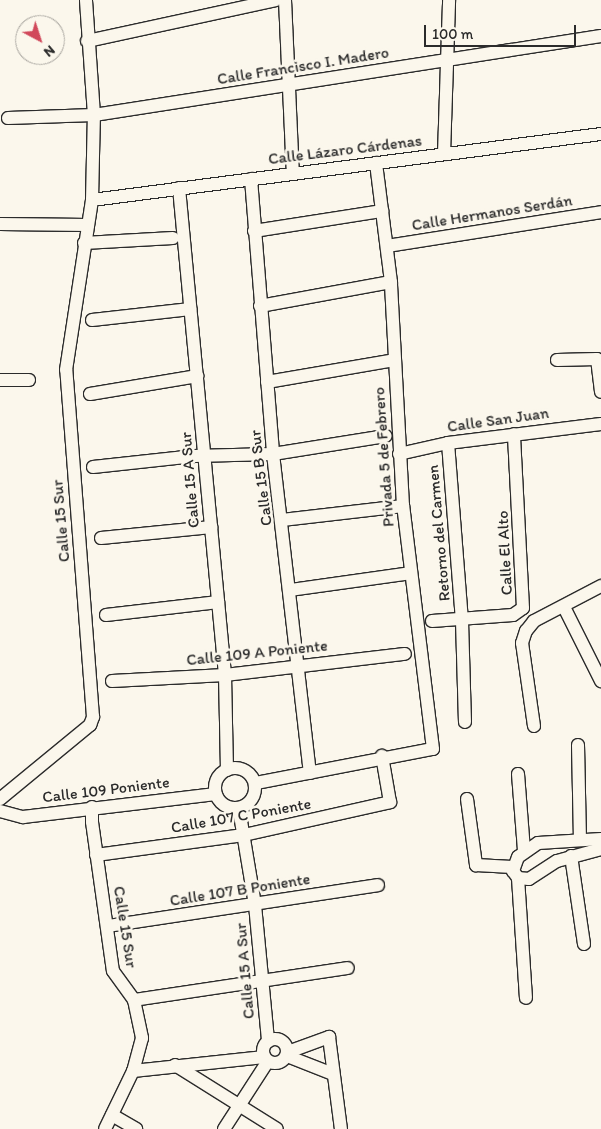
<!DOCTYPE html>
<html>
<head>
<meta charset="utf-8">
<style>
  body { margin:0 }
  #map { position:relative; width:601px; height:1129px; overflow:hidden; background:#fbf7ec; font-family:Itim,sans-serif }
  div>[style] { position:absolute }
  .roads { filter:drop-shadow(1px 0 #2b2b2b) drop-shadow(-1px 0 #2b2b2b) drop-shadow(0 1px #2b2b2b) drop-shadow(0 -1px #2b2b2b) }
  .minor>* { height:12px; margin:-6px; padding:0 6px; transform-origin:6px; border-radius:6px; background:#fbf7ec }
  .minor>.ring { margin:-6px; padding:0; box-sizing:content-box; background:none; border:12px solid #fbf7ec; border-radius:50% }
  span { translate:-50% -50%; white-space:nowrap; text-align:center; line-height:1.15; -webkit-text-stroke:5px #fbf7ec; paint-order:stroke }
  .street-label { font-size:16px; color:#2b2b2b }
  .north { position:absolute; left:15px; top:15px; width:50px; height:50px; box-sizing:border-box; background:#fbf7ec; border:1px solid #a8a59f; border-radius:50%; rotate:140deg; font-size:14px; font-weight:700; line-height:20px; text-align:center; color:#2b2b2b }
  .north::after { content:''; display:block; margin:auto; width:18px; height:22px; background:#d1495b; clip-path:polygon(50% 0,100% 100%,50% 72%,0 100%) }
  .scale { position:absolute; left:424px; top:25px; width:152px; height:22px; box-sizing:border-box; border:2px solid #2b2b2b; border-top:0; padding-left:6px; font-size:15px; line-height:18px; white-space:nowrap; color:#2b2b2b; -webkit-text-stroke:4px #fbf7ec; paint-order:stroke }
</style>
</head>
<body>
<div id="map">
  <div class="roads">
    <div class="minor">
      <i style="left:285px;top:0;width:174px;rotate:87.4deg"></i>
      <i style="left:87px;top:41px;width:193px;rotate:-12.2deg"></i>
      <i style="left:8px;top:118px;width:86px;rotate:-2deg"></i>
      <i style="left:94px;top:115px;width:513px;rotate:-8.86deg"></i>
      <i style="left:444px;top:154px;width:154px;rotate:-88.1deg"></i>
      <i style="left:251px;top:179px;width:276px;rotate:85.4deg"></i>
      <i style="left:273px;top:454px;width:321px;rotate:83.4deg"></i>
      <i style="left:179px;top:188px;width:489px;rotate:84.6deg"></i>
      <i style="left:225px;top:675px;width:95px;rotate:88.8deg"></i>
      <i style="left:92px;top:200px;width:513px;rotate:-7.39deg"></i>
      <i style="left:0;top:224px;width:88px;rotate:0.7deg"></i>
      <i style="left:254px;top:231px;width:130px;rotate:-8.9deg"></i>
      <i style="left:84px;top:243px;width:89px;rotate:-3.2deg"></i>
      <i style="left:387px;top:246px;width:217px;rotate:-9deg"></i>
      <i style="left:260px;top:306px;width:133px;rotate:-10.4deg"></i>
      <i style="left:92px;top:320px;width:99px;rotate:-6.4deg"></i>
      <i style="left:557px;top:360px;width:40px;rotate:-1.4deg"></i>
      <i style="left:597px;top:359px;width:33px;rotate:83deg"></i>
      <i style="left:0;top:380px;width:29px"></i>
      <i style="left:267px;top:382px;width:129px;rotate:-9.8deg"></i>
      <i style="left:90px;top:394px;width:109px;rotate:-9.5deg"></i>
      <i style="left:448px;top:443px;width:179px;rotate:85.5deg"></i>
      <i style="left:462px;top:621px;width:101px;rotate:88.3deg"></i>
      <i style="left:399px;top:454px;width:50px;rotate:-12.7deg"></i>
      <i style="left:448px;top:443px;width:154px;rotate:-7.1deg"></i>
      <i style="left:93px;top:467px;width:102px;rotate:-6.2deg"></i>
      <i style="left:194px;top:456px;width:79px;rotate:-1.5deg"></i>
      <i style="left:273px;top:454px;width:114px;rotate:-9.1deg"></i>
      <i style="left:282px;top:520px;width:122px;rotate:-6.6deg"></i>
      <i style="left:101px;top:538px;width:111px;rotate:-5.7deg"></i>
      <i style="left:290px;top:590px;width:122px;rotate:-8deg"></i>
      <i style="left:564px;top:607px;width:83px;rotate:63.4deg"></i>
      <i style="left:106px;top:615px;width:113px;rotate:-6.6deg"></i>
      <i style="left:432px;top:621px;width:81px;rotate:-4.2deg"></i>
      <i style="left:513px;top:615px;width:12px;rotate:-35deg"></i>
      <i style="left:523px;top:608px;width:174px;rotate:-93deg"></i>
      <i style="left:112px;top:681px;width:113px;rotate:-3deg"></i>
      <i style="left:225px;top:675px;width:181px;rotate:-6.7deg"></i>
      <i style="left:534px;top:726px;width:84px;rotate:-98.2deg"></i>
      <i style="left:522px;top:643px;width:13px;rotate:-72deg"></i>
      <i style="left:526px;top:631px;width:13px;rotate:-51deg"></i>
      <i style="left:534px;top:621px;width:76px;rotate:-27.6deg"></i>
      <i style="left:578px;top:745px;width:95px;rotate:88.8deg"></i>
      <i class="ring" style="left:215px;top:768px;width:28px;height:28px"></i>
      <i style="left:518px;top:774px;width:77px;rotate:85.5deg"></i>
      <i style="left:256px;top:783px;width:180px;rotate:-10.9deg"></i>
      <i style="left:433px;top:749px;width:245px;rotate:-97deg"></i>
      <i style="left:403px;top:506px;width:224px;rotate:-93.1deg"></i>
      <i style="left:391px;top:282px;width:120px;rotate:-97.2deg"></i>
      <i style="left:0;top:799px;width:117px;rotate:-39.4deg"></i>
      <i style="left:90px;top:725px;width:9px;rotate:-69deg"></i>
      <i style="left:93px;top:717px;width:348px;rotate:-94.4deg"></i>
      <i style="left:66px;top:370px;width:172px;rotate:-81.3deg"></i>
      <i style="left:92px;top:200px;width:85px;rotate:-88.7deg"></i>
      <i style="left:94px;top:115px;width:115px;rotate:-94deg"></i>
      <i style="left:467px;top:799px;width:67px;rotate:82.2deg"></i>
      <i style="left:476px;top:865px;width:36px;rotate:3deg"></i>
      <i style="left:92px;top:807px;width:15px;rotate:90deg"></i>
      <i style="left:92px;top:822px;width:150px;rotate:82deg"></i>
      <i style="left:113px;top:971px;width:36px;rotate:54deg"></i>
      <i style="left:134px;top:1000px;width:39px;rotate:78deg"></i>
      <i style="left:142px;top:1038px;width:34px;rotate:105deg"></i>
      <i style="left:133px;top:1071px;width:64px;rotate:115.8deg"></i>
      <i style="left:239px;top:809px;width:97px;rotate:80.5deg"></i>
      <i style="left:255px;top:905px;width:137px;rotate:84.5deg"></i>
      <i style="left:0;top:811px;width:24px;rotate:15deg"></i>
      <i style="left:23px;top:817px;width:194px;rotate:-6.8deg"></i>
      <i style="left:601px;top:839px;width:63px;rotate:176.4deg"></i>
      <i style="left:538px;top:843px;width:24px;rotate:145deg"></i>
      <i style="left:518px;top:857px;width:15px;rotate:110deg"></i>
      <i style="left:513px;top:871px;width:9px;rotate:54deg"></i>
      <i style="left:518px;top:878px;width:11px;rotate:5deg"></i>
      <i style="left:529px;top:879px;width:33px;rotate:-33deg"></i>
      <i style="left:557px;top:861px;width:46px;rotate:-15.3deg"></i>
      <i style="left:96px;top:855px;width:149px;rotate:-7.7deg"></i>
      <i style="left:244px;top:835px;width:150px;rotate:-12.7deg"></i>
      <i style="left:390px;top:802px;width:47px;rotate:-99.9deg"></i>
      <i style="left:571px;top:856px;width:89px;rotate:81.6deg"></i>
      <i style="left:518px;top:878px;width:120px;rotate:86.2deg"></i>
      <i style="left:108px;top:926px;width:273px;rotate:-8.6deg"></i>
      <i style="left:134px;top:1000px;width:216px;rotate:-8.5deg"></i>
      <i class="ring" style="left:263px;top:1039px;width:12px;height:12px"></i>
      <i style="left:288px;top:1052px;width:44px;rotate:-20.1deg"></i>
      <i style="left:329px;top:1037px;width:93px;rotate:82.6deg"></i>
      <i style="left:287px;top:1056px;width:49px;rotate:21.4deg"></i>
      <i style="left:175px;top:1065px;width:120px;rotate:32.1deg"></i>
      <i style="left:133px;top:1071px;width:132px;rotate:-6.1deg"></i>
      <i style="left:112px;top:1115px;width:28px;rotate:30deg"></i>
      <i style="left:224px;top:1129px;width:81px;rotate:-57.1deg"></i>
    </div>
  </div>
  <div class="street-label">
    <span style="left:303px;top:66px;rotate:-9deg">Calle Francisco I. Madero</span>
    <span style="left:345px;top:150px;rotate:-7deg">Calle Lázaro Cárdenas</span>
    <span style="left:492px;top:213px;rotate:-9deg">Calle Hermanos Serdán</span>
    <span style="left:498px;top:420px;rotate:-8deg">Calle San Juan</span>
    <span style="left:384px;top:457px;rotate:-94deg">Privada 5 de Febrero</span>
    <span style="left:261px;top:478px;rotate:-97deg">Calle 15 B Sur</span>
    <span style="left:190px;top:480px;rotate:-95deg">Calle 15 A Sur</span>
    <span style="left:61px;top:521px;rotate:-95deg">Calle 15 Sur</span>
    <span style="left:439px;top:533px;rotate:-95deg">Retorno del Carmen</span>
    <span style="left:505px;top:553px;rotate:-93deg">Calle El Alto</span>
    <span style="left:257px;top:653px;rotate:-6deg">Calle 109 A Poniente</span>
    <span style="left:106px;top:790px;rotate:-7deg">Calle 109 Poniente</span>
    <span style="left:241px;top:816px;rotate:-10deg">Calle 107 C Poniente</span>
    <span style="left:240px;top:890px;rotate:-9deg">Calle 107 B Poniente</span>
    <span style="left:125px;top:927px;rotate:81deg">Calle 15 Sur</span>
    <span style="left:245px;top:971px;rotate:-95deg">Calle 15 A Sur</span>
  </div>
  <div class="north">N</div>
  <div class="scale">100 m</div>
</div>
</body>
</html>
